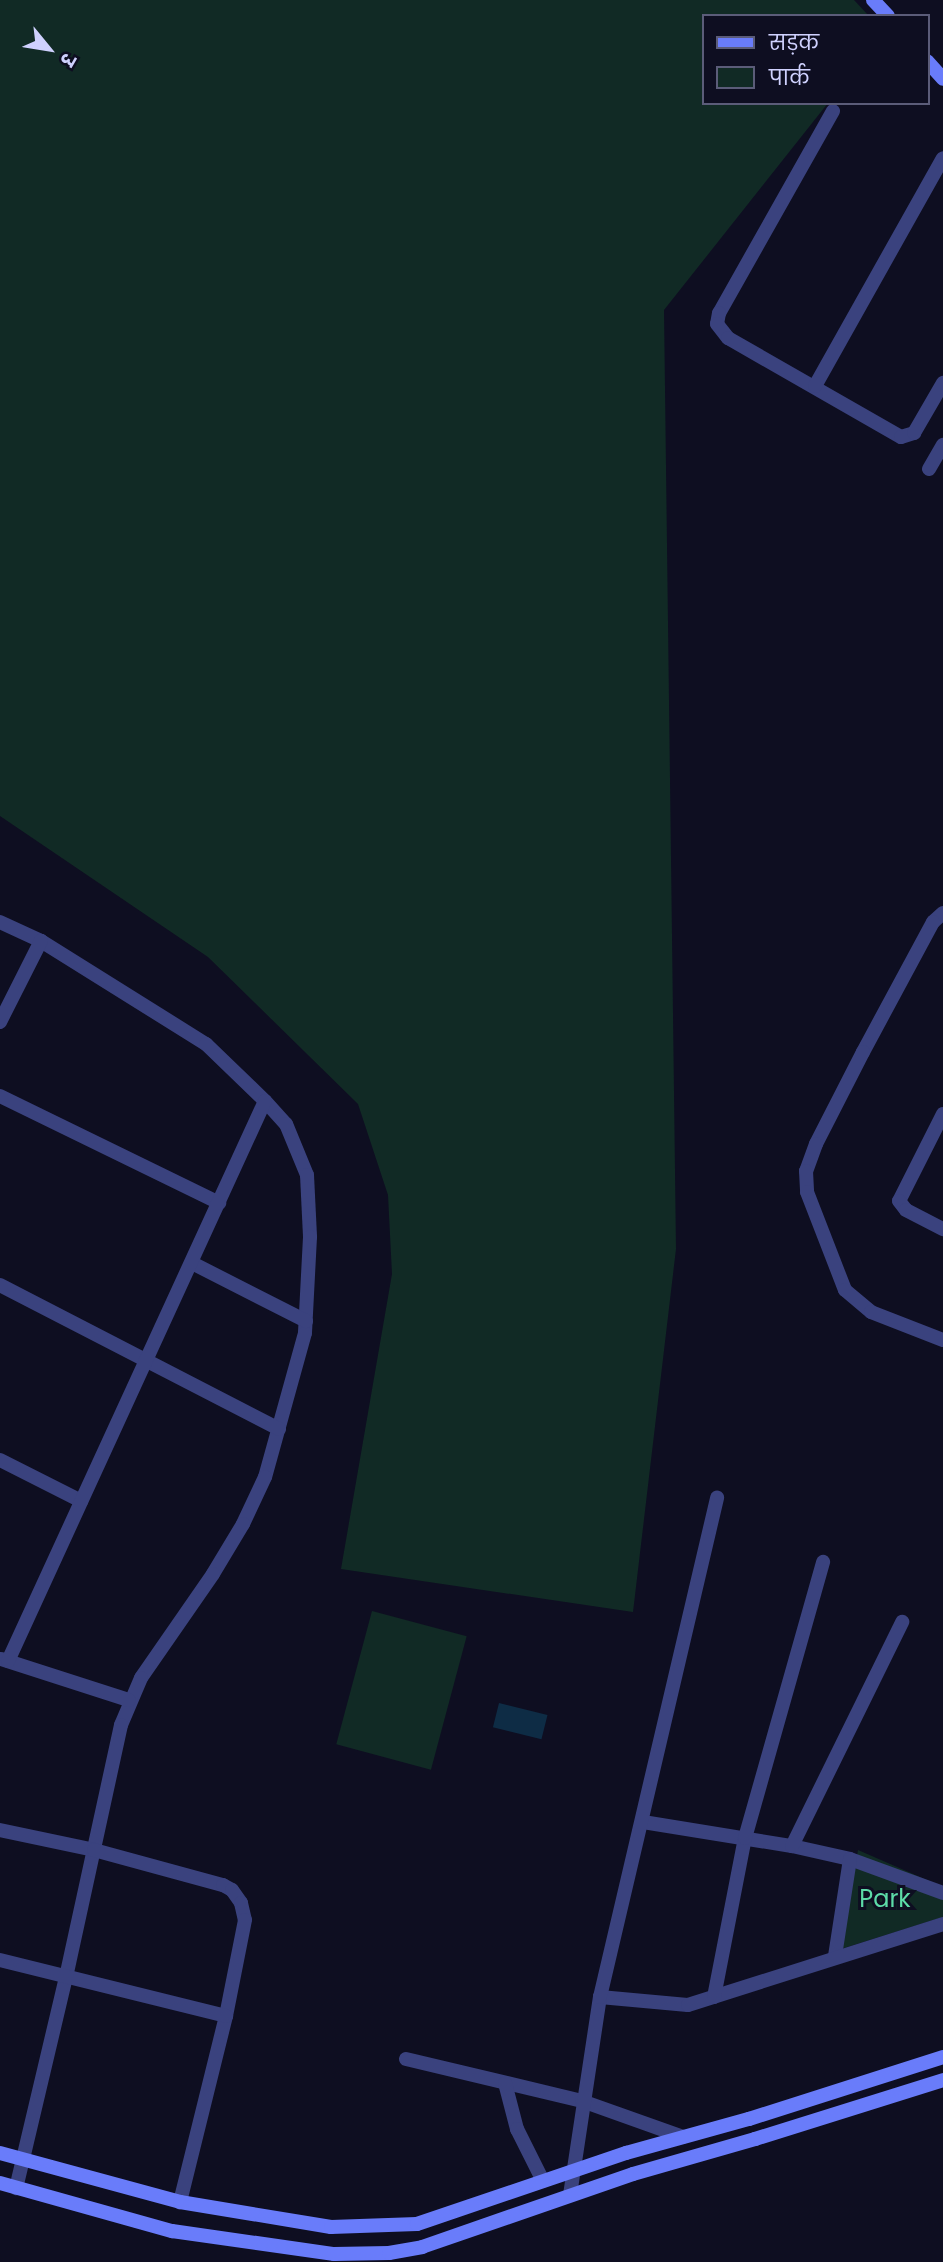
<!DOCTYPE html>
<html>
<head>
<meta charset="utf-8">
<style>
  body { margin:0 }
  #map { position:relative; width:943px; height:2262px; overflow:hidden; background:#0e0e21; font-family:Poppins,"Noto Sans Devanagari",sans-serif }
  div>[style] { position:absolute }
  .green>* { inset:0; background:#112a25; transform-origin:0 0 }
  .water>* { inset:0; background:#0e2c45; transform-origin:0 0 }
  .street>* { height:14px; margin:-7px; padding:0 7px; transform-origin:7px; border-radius:7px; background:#3a427e }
  .secondary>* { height:14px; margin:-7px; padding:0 7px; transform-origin:7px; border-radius:7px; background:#697cfa }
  span { translate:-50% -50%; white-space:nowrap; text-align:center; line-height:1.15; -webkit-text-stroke:6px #0e0e21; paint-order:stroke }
  .park-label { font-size:24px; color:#5ddba8 }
  .legend { position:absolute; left:702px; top:14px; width:228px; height:91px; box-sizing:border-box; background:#0e0e21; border:2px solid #5b5c79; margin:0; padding:9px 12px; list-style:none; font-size:21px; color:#cfd1fe }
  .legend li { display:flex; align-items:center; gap:14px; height:35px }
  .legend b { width:35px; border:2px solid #5b5c79 }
  .north { position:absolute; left:14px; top:14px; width:70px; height:70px; -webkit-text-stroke:5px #0e0e21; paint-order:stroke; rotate:120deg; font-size:19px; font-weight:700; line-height:28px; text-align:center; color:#cfd1fe }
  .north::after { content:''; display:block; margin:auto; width:24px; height:32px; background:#cfd1fe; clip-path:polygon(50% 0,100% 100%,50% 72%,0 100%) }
</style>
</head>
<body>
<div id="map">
  <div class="green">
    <i style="clip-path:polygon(0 0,854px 0,869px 16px,703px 16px,703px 103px,828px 103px,664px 310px,676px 1249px,633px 1612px,341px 1569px,392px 1274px,388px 1195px,358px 1104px,208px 957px,0 816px)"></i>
    <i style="left:372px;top:1611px;width:98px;height:138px;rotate:15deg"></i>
    <i style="clip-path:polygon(858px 1850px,943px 1887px,943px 1917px,841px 1949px)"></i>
  </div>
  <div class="water">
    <i style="left:499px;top:1703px;width:50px;height:25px;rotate:14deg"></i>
  </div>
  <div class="street">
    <i style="left:833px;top:111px;width:232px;rotate:119.4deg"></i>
    <i style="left:719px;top:313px;width:11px;rotate:100deg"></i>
    <i style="left:717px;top:324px;width:18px;rotate:52deg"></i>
    <i style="left:728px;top:338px;width:199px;rotate:29.8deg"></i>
    <i style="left:901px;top:437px;width:14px;rotate:-17deg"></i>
    <i style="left:914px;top:433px;width:58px;rotate:-59.9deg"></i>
    <i style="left:815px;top:386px;width:261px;rotate:-60.7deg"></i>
    <i style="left:929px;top:469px;width:28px;rotate:-60deg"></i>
    <i style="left:943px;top:913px;width:13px;rotate:138deg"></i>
    <i style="left:933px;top:922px;width:148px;rotate:118.3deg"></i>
    <i style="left:863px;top:1052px;width:103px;rotate:117.1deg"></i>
    <i style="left:816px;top:1144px;width:29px;rotate:110deg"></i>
    <i style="left:806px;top:1171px;width:21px;rotate:87deg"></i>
    <i style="left:807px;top:1192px;width:105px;rotate:68.8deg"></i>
    <i style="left:845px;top:1290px;width:34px;rotate:40deg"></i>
    <i style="left:871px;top:1312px;width:77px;rotate:21.3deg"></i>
    <i style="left:0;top:922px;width:45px;rotate:24.9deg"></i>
    <i style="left:41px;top:941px;width:195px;rotate:32deg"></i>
    <i style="left:206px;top:1044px;width:82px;rotate:44deg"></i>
    <i style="left:265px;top:1101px;width:31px;rotate:48deg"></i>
    <i style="left:286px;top:1124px;width:55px;rotate:67.6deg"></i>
    <i style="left:307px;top:1175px;width:62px;rotate:87.2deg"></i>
    <i style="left:310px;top:1237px;width:96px;rotate:93deg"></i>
    <i style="left:305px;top:1333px;width:149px;rotate:105.5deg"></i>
    <i style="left:265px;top:1477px;width:52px;rotate:115.1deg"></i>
    <i style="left:243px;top:1524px;width:58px;rotate:121deg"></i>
    <i style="left:213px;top:1574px;width:126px;rotate:124.7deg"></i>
    <i style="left:141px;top:1678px;width:51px;rotate:113.1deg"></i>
    <i style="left:121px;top:1725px;width:258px;rotate:102.3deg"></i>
    <i style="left:66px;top:1977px;width:217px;rotate:103.3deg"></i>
    <i style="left:0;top:1022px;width:91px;rotate:-63.2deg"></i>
    <i style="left:0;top:1096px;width:244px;rotate:26deg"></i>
    <i style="left:943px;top:1114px;width:97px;rotate:116.8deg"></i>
    <i style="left:899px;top:1201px;width:11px;rotate:52deg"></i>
    <i style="left:906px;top:1210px;width:42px;rotate:27.2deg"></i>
    <i style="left:192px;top:1263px;width:128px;rotate:27deg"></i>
    <i style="left:0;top:1285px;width:314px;rotate:27.3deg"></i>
    <i style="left:0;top:1460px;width:91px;rotate:26.8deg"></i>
    <i style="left:1px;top:1659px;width:134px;rotate:17.8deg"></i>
    <i style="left:8px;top:1661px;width:616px;rotate:-65.35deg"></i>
    <i style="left:643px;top:1822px;width:151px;rotate:9.2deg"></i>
    <i style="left:792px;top:1846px;width:59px;rotate:12.6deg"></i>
    <i style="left:850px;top:1859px;width:99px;rotate:20.1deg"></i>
    <i style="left:0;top:1830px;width:96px;rotate:12deg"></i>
    <i style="left:94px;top:1850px;width:134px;rotate:15.2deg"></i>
    <i style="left:223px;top:1885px;width:10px;rotate:29deg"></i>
    <i style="left:232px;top:1890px;width:16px;rotate:55deg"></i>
    <i style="left:241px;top:1903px;width:17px;rotate:77deg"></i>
    <i style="left:245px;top:1920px;width:98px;rotate:101.2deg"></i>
    <i style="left:226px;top:2016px;width:192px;rotate:103.9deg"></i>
    <i style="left:792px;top:1846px;width:250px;rotate:-63.8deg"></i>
    <i style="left:835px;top:1956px;width:98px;rotate:-81.2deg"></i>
    <i style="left:0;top:1960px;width:233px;rotate:13.9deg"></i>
    <i style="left:600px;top:1997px;width:88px;rotate:5.2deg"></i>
    <i style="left:688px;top:2005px;width:268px;rotate:-17.6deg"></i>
    <i style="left:714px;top:1997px;width:162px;rotate:-79deg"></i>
    <i style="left:745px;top:1838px;width:287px;rotate:-74.2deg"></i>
    <i style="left:406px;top:2059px;width:181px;rotate:13.4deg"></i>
    <i style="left:582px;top:2101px;width:107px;rotate:19.6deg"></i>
    <i style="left:505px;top:2083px;width:48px;rotate:75.4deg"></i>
    <i style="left:517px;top:2129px;width:58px;rotate:63.4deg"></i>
    <i style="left:570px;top:2195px;width:200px;rotate:-81.4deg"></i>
    <i style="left:600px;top:1997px;width:513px;rotate:-76.8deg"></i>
  </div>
  <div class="secondary">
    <i style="left:873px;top:0;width:22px;rotate:47deg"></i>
    <i style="left:927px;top:61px;width:24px;rotate:48deg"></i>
    <i style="left:0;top:2153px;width:187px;rotate:15.2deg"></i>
    <i style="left:180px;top:2202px;width:153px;rotate:9.4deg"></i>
    <i style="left:331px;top:2227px;width:86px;rotate:-2deg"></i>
    <i style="left:417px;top:2224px;width:221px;rotate:-18.8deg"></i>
    <i style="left:626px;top:2153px;width:128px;rotate:-15.5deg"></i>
    <i style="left:749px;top:2119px;width:204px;rotate:-17.7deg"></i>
    <i style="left:0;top:2183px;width:179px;rotate:15.6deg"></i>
    <i style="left:172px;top:2231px;width:164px;rotate:8.1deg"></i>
    <i style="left:334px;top:2254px;width:55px;rotate:-1deg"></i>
    <i style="left:389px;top:2253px;width:34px;rotate:-10deg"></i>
    <i style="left:422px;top:2247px;width:223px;rotate:-19.1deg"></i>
    <i style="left:633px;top:2174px;width:127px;rotate:-16deg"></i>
    <i style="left:755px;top:2139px;width:197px;rotate:-17.4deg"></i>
  </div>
  <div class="park-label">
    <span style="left:885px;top:1899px">Park</span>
  </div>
  <ul class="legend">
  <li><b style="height:9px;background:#697cfa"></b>सड़क</li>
  <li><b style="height:19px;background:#112a25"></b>पार्क</li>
  </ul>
  <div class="north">उ</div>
</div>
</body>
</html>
